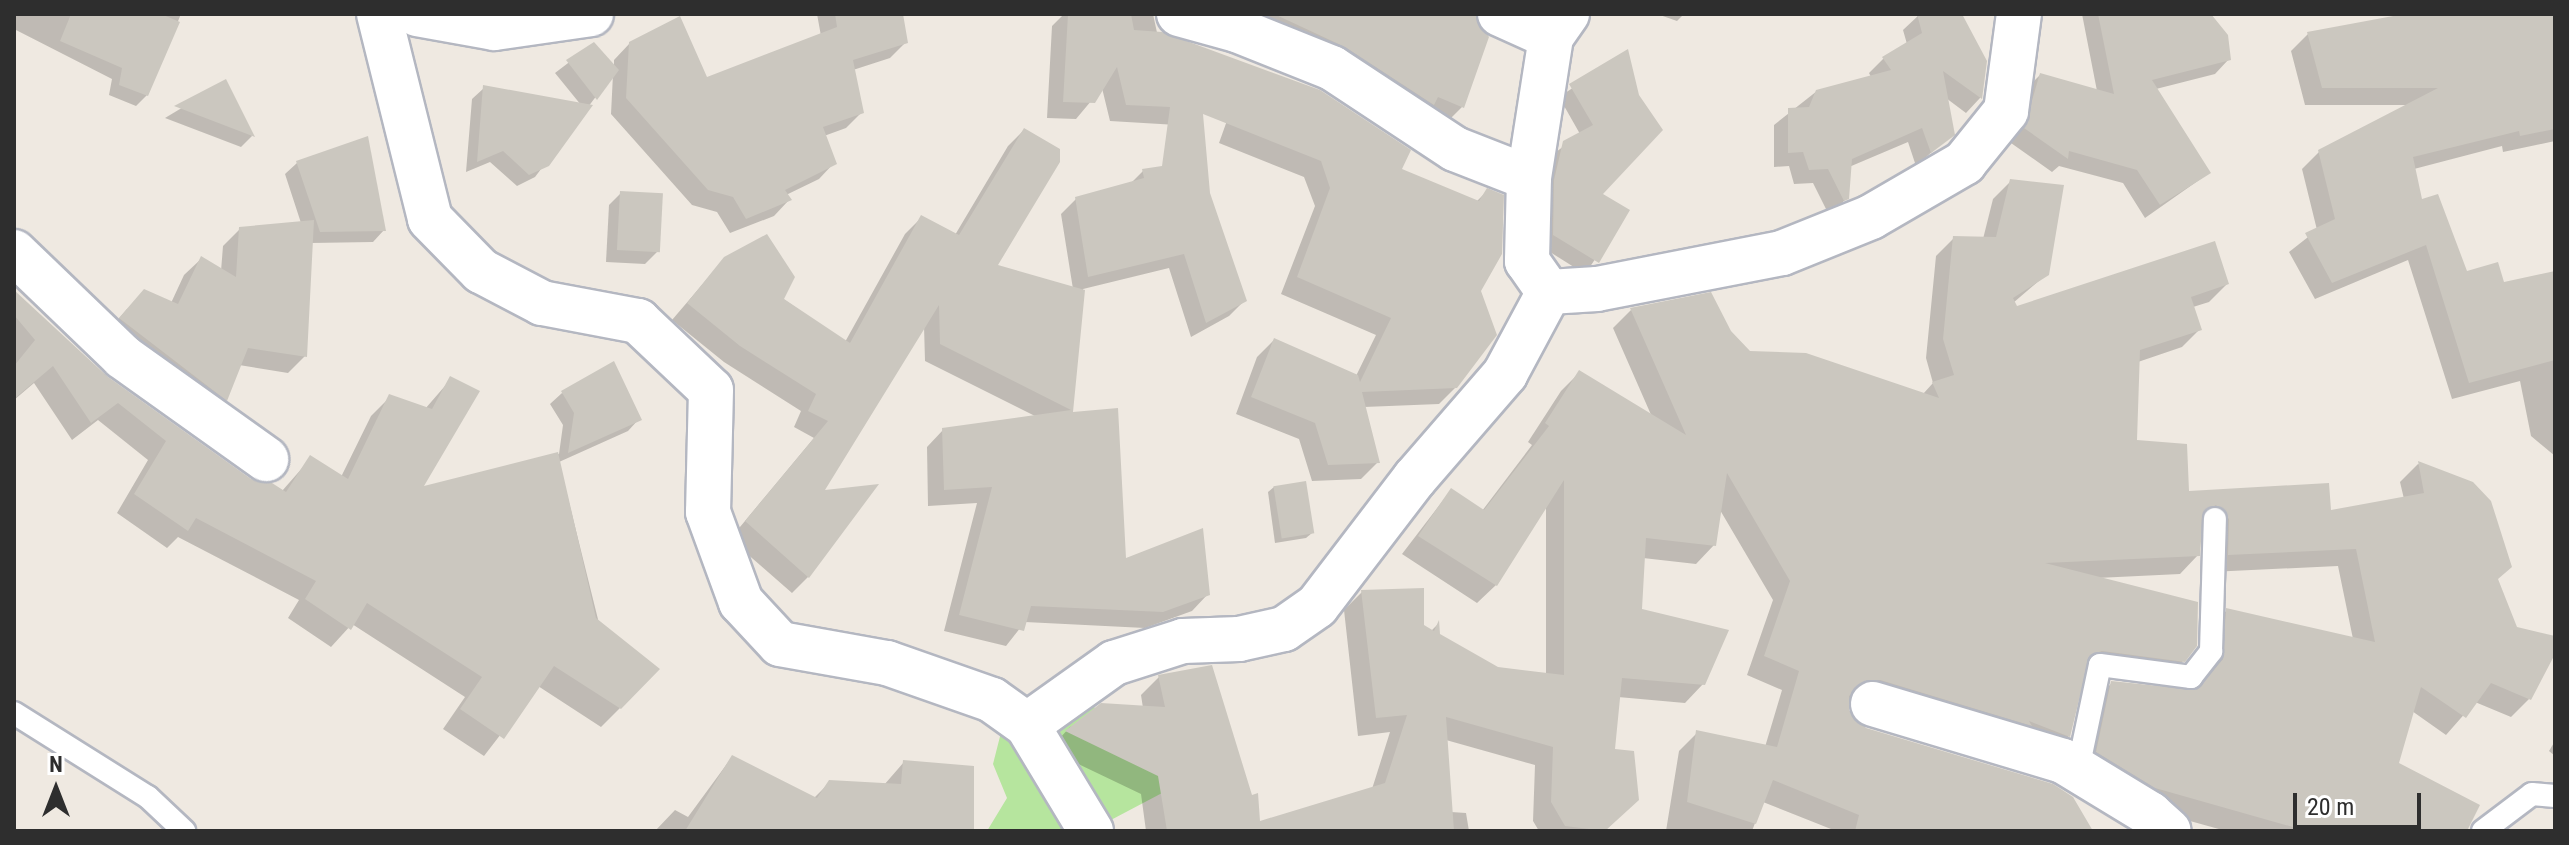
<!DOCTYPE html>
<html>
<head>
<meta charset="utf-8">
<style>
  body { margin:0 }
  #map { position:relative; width:2569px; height:845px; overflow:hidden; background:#efe9e1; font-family:"Roboto Condensed",sans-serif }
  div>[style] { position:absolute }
  .green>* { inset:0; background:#b6e59e }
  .shadow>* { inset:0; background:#0003 }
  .building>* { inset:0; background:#cbc7bf; transform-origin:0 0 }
  .roads { filter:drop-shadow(2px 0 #b4b7c1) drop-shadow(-2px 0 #b4b7c1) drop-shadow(0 2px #b4b7c1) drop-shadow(0 -2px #b4b7c1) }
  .lane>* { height:22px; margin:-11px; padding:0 11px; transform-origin:11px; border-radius:11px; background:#fff }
  .street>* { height:44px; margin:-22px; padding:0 22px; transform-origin:22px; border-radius:22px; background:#fff }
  span { translate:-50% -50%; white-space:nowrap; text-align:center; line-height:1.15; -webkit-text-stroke:6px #fff; paint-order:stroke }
  .frame { position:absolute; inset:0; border:16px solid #2e2e2e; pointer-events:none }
  .north { position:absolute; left:16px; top:749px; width:80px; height:80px; -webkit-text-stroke:6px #fff; paint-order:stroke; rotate:0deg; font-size:22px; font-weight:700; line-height:32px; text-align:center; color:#2e2e2e }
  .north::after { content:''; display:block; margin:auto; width:28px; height:36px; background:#2e2e2e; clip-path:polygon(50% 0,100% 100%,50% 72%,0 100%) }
  .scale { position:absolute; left:2293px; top:793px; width:128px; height:36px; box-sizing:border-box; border:4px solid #2e2e2e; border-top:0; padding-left:10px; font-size:24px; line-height:28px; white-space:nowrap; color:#2e2e2e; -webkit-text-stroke:6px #fff; paint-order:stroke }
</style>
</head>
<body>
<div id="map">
  <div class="green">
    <i style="clip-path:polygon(1087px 702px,1156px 752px,1164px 792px,1090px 831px,987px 831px,1007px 798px,993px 764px,1007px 709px)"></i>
  </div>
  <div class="shadow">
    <i style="clip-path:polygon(14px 14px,181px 14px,147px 95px,136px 106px,109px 95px,112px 79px,14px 29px)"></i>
    <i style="clip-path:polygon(817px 14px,901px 14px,906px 42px,890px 58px,853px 70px,862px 112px,846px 128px,824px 136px,834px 163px,819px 179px,786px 195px,789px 200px,774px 216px,730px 233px,717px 212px,692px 205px,611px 114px,613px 74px,535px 177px,517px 186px,490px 162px,466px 172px,472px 99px,484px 88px,581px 105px,555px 73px,593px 44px,614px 68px,614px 60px,630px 43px,706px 80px,821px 36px)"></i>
    <i style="clip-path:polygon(1064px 14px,1153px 14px,1177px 125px,1110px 121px,1102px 88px,1076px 119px,1047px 118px,1052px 26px)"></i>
    <i style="clip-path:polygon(1264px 14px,1472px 14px,1462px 107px,1444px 125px,1256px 35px)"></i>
    <i style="clip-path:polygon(1657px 14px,1684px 14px,1677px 21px)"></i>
    <i style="clip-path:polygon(1920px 14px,1960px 14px,1985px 61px,1980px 98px,1966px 113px,1946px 98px,1952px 134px,1916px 166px,1908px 142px,1849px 167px,1847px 198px,1829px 215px,1813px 183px,1794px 184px,1789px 166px,1774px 167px,1774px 125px,1817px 91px,1871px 77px,1869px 73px,1883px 59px,1907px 44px,1903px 30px)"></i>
    <i style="clip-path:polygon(2082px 14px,2208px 14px,2229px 59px,2215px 74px,2156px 89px,2209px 173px,2145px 218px,2123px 183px,2059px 166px,2052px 172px,2011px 143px,2026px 89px,2040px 75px,2097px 91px)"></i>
    <i style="clip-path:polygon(2416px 14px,2555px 14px,2555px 141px,2503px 152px,2502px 146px,2414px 169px,2421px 202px,2466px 273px,2503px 285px,2555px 273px,2555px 456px,2531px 436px,2520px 381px,2452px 399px,2408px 260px,2315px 299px,2289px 252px,2317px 230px,2302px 169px,2320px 151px,2410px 105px,2305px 105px,2291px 51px,2308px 34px)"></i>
    <i style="clip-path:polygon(1627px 52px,1600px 195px,1628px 211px,1585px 274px,1542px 247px,1552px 155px,1580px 134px,1559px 97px)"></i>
    <i style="clip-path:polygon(225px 82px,252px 136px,241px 147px,165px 118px)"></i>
    <i style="clip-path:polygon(1240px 84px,1399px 170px,1476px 202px,1487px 191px,1478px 291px,1456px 387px,1439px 404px,1364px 407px,1378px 462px,1361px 479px,1312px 481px,1299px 439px,1236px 414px,1257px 357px,1274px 340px,1356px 376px,1376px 335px,1281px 294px,1315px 206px,1304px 177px,1219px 143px)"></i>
    <i style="clip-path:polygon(1024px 130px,995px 266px,1073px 289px,1061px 214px,1076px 199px,1130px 184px,1143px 171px,1244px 301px,1229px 316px,1191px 337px,1169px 268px,1083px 289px,1071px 414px,1124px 561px,1208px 594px,1192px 611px,1145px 628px,1025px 622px,1006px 646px,944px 631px,977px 503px,928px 506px,927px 447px,943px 430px,1037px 417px,925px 361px,924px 326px,821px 493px,808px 577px,792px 593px,730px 539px,814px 438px,794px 427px,801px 411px,724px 362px,672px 320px,725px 258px,845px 342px,905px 234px,921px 218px,955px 235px,1008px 146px)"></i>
    <i style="clip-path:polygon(297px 163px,384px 230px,373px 242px,311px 243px,305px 356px,288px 373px,239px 365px,226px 400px,209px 416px,104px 336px,127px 309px,171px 303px,184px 275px,201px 259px,221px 271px,223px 246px,240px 229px,301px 223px,285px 174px)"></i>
    <i style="clip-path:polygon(2011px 181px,2047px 274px,2013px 303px,2016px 309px,2227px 284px,2209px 302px,2193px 307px,2200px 329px,2182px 347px,2138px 362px,2135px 442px,2187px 493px,2329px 512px,2404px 499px,2400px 482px,2418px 464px,2472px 484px,2496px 580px,2516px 628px,2555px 638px,2555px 650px,2529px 699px,2511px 717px,2475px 702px,2446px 735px,2412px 711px,2397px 764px,2462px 831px,2226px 831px,2136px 806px,2079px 770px,2093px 701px,2112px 683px,2195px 691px,2205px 679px,2209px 629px,2227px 610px,2353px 639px,2338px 566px,2210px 572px,2210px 531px,2199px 525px,2198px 555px,2180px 574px,2097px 578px,2183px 661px,2165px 679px,2085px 669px,2069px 736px,2050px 754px,1861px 697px,1850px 700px,1847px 711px,1864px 729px,2091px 831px,1836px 831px,1763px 802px,1752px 831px,1666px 831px,1679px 751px,1697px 733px,1765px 747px,1782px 690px,1747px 675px,1773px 600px,1720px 510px,1714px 545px,1696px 564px,1643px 558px,1640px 610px,1703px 684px,1685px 703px,1618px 697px,1613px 751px,1618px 818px,1604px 831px,1539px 831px,1533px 821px,1535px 765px,1446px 740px,1451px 812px,1466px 813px,1469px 831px,1146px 831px,1141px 794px,1049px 750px,1070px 727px,1143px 708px,1141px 695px,1159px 677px,1258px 823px,1372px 789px,1390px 732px,1358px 736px,1344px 610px,1362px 592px,1431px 631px,1438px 624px,1438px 635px,1497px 669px,1546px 675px,1546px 504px,1496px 585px,1477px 603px,1402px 554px,1451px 490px,1482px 511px,1532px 445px,1528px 442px,1561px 391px,1579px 373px,1652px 417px,1613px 328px,1631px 310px,1710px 295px,1729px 332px,1749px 353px,1923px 394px,1933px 383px,1926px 358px,1936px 256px,1954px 238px,1983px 239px,1993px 199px)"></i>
    <i style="clip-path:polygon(621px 193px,657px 252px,645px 264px,606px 262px,609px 205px)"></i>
    <i style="clip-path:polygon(14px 292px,107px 379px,251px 481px,282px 491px,311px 458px,341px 477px,371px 416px,390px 397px,425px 409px,451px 379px,420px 490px,559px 454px,563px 425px,550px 404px,562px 393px,639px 419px,628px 431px,559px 462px,620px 708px,601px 727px,538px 686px,484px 756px,443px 729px,465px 697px,352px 624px,331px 647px,288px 618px,299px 600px,178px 537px,167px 548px,117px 513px,148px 460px,98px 420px,72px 440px,34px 383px,14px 400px)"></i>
    <i style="clip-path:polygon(1274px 487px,1312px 533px,1306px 538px,1275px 543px,1268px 492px)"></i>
    <i style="clip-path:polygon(2555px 741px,2555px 756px,2549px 751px)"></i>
    <i style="clip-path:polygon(732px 757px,813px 799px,830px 782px,884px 785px,904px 762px,972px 831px,655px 831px,675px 810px,688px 817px)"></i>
  </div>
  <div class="building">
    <i style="clip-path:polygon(71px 14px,161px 14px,180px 22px,148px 96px,119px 85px,122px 68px,60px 41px)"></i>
    <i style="clip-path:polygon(835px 14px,903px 14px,908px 43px,853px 60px,864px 113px,823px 127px,837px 164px,785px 190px,792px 200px,746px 219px,733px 197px,708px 190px,626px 98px,629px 42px,680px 16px,707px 77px,837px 27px)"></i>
    <i style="clip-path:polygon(1068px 14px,1131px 14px,1134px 30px,1162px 32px,1320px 90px,1411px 150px,1402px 169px,1479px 201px,1487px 188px,1504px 195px,1502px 254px,1481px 291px,1497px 335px,1457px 388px,1362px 392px,1380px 463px,1328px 465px,1315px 423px,1251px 397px,1274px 338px,1358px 375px,1360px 382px,1391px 318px,1297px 277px,1330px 188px,1321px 161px,1203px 114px,1210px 193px,1247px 301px,1206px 323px,1184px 254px,1088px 277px,1075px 197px,1144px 178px,1142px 169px,1162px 166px,1170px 107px,1126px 105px,1117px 67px,1095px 103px,1063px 102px)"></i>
    <i style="clip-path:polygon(1274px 14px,1475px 14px,1489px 37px,1464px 108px,1438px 97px,1434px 105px,1345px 47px)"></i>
    <i style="clip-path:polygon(1917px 14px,1962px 14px,1987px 61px,1982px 99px,1943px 71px,1955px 135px,1931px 153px,1922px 128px,1852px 159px,1849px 199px,1844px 201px,1828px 169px,1809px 170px,1803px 152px,1788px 153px,1788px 108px,1809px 107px,1816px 90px,1891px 70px,1882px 57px,1922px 33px)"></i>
    <i style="clip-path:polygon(2098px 14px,2211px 14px,2228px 35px,2231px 60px,2152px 80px,2211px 173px,2160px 205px,2137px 170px,2069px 151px,2068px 159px,2024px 128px,2040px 73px,2114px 94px)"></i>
    <i style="clip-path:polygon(2404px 14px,2555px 14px,2555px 129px,2520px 136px,2519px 131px,2413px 157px,2422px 199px,2438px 194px,2467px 271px,2498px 262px,2504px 282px,2555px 271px,2555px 360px,2469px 383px,2426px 245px,2332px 283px,2305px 233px,2335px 219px,2318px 150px,2438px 88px,2322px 88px,2307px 32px)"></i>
    <i style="clip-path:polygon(594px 42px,619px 70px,597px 100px,566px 60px)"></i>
    <i style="clip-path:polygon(1628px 49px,1639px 95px,1663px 130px,1603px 194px,1630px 210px,1599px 263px,1553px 235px,1554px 180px,1563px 141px,1593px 125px,1569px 84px)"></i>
    <i style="clip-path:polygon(226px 79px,255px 137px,174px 106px)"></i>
    <i style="clip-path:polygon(483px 85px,593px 105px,549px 166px,529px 175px,503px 151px,477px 162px)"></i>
    <i style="clip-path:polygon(1024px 128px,1060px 149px,1060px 162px,998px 265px,1085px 290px,1073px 412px,1118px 408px,1126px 558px,1203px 528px,1210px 595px,1163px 612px,1031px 606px,1024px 631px,959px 615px,992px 487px,944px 490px,942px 428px,1071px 410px,940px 344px,939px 305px,825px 490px,879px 484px,809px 578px,745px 521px,828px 421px,808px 411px,816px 394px,740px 346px,687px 303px,724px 257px,767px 234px,795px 277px,784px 299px,850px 343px,921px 215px,959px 235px)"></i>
    <i style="clip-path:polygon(368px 136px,386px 231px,320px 232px,296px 161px)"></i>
    <i style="clip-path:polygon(2010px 179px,2064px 185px,2049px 275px,2013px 298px,2017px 306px,2215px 241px,2229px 284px,2191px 297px,2202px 330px,2140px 350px,2137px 440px,2187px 444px,2189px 491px,2329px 483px,2331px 510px,2424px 493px,2418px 461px,2473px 482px,2491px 501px,2512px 567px,2498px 579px,2517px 627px,2555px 636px,2555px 654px,2531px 700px,2491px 683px,2466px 718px,2421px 687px,2399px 763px,2480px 805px,2467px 831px,2307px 831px,2155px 788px,2096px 752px,2111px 681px,2197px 690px,2223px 659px,2226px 608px,2375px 642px,2356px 549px,2228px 555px,2229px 519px,2216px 505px,2203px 512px,2200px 556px,2045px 563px,2198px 602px,2197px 646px,2185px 662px,2102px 651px,2090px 655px,2070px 737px,2029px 721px,2032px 726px,1880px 680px,1867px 680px,1849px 696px,1849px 710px,1866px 728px,2053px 784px,2073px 797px,2093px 831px,1855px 831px,1859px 815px,1773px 780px,1756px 824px,1687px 802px,1696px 730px,1777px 747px,1799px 671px,1764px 656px,1790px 581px,1727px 473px,1716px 546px,1646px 538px,1642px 609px,1729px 630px,1705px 685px,1622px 678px,1615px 749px,1634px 751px,1639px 800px,1605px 831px,1565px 826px,1551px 802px,1553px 747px,1446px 717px,1454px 831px,1167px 831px,1158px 776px,1065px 731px,1101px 703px,1165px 707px,1158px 675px,1212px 665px,1252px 795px,1258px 793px,1260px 821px,1385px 783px,1407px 715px,1376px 718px,1361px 590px,1424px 588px,1424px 625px,1434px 631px,1439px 620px,1440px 634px,1498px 667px,1564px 675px,1564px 480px,1497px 586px,1418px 536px,1451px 488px,1484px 510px,1549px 426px,1545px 423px,1579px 370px,1686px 435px,1630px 308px,1711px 292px,1731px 331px,1750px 351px,1806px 353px,1939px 398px,1932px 382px,1954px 375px,1943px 339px,1953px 236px,1996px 237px)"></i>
    <i style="left:620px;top:191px;width:43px;height:59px;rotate:3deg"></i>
    <i style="clip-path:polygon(314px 220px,307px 357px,248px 348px,227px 401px,119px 318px,144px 289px,178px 304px,201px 256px,236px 277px,239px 227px)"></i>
    <i style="clip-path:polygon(14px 290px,108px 377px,251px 479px,272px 483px,286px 492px,310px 455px,348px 479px,389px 394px,432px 409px,450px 376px,480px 391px,424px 486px,558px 452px,596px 618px,660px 669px,621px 709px,554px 666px,504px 739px,460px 709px,482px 677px,367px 603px,351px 630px,305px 599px,316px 581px,196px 518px,188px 531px,134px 494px,166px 441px,118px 403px,91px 423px,53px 366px,14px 399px,14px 366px,35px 340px,14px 315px)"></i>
    <i style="clip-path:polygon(614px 361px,642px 420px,568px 453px,574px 413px,561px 391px)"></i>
    <i style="left:1306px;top:481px;width:53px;height:33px;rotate:81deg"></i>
    <i style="clip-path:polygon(732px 755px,817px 798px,829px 780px,901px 784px,903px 760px,974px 766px,974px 831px,685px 831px)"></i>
  </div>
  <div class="roads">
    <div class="lane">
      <i style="left:14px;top:713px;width:158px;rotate:32.1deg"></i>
      <i style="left:148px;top:797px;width:50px;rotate:43.4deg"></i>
      <i style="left:2078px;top:769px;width:106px;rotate:-78.1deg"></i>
      <i style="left:2100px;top:665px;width:92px;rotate:7.5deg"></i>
      <i style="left:2191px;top:677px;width:33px;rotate:-52deg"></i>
      <i style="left:2211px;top:651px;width:132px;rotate:-88.3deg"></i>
      <i style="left:2483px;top:831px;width:61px;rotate:-37.1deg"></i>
      <i style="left:2532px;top:794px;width:23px;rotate:5deg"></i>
    </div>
    <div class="street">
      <i style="left:379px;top:14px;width:211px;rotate:76deg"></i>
      <i style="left:430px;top:219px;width:73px;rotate:45.6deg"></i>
      <i style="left:481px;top:271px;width:69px;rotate:27.7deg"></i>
      <i style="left:542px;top:303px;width:98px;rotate:10.6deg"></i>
      <i style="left:638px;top:321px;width:100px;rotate:43.4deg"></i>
      <i style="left:711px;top:390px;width:122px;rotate:91.4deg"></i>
      <i style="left:708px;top:512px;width:96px;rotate:69.9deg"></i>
      <i style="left:741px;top:602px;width:57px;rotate:47.1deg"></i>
      <i style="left:780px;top:644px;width:109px;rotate:10.1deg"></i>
      <i style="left:887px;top:663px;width:111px;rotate:19.4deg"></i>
      <i style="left:992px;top:700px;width:43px;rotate:35.5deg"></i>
      <i style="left:1027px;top:725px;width:124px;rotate:58.9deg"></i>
      <i style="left:417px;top:14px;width:78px;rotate:10.3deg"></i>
      <i style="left:494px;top:28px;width:98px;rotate:-8.2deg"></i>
      <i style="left:1179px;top:14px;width:60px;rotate:15.4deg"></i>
      <i style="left:1237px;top:30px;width:102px;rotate:21.8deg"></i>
      <i style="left:1332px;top:68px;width:147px;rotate:33.4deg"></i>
      <i style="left:1455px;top:149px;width:79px;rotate:21.4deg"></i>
      <i style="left:1500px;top:14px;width:56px;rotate:24.3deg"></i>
      <i style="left:1567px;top:14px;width:28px;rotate:125deg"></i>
      <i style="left:1551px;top:37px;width:143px;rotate:98.9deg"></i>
      <i style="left:1529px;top:178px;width:83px;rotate:91.4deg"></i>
      <i style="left:1527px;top:261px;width:38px;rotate:55deg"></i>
      <i style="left:1549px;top:292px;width:48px;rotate:-3.6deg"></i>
      <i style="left:1597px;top:289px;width:188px;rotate:-11deg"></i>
      <i style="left:1782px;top:253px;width:96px;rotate:-22deg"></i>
      <i style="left:1871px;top:217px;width:108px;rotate:-30.1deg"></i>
      <i style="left:1964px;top:163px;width:67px;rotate:-51.1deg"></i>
      <i style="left:2006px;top:111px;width:98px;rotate:-82.4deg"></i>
      <i style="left:14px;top:252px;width:151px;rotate:43.9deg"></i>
      <i style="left:123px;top:357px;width:176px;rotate:35.5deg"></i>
      <i style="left:1873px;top:704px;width:198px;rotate:16.7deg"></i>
      <i style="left:2063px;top:761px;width:102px;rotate:31.3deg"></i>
      <i style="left:2150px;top:814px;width:25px;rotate:42deg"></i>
      <i style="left:1027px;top:725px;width:107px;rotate:-35.5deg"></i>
      <i style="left:1114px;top:663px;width:72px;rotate:-17.7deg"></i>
      <i style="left:1183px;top:641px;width:56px;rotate:-2deg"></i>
      <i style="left:1239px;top:639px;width:46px;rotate:-12.5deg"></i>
      <i style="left:1284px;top:629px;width:40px;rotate:-34.9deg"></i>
      <i style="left:1317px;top:606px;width:161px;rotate:-52.6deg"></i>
      <i style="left:1415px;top:478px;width:138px;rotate:-49.1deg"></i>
      <i style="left:1505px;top:374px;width:93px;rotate:-61.8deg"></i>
    </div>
  </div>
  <div class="frame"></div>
  <div class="north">N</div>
  <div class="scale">20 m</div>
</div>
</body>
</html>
